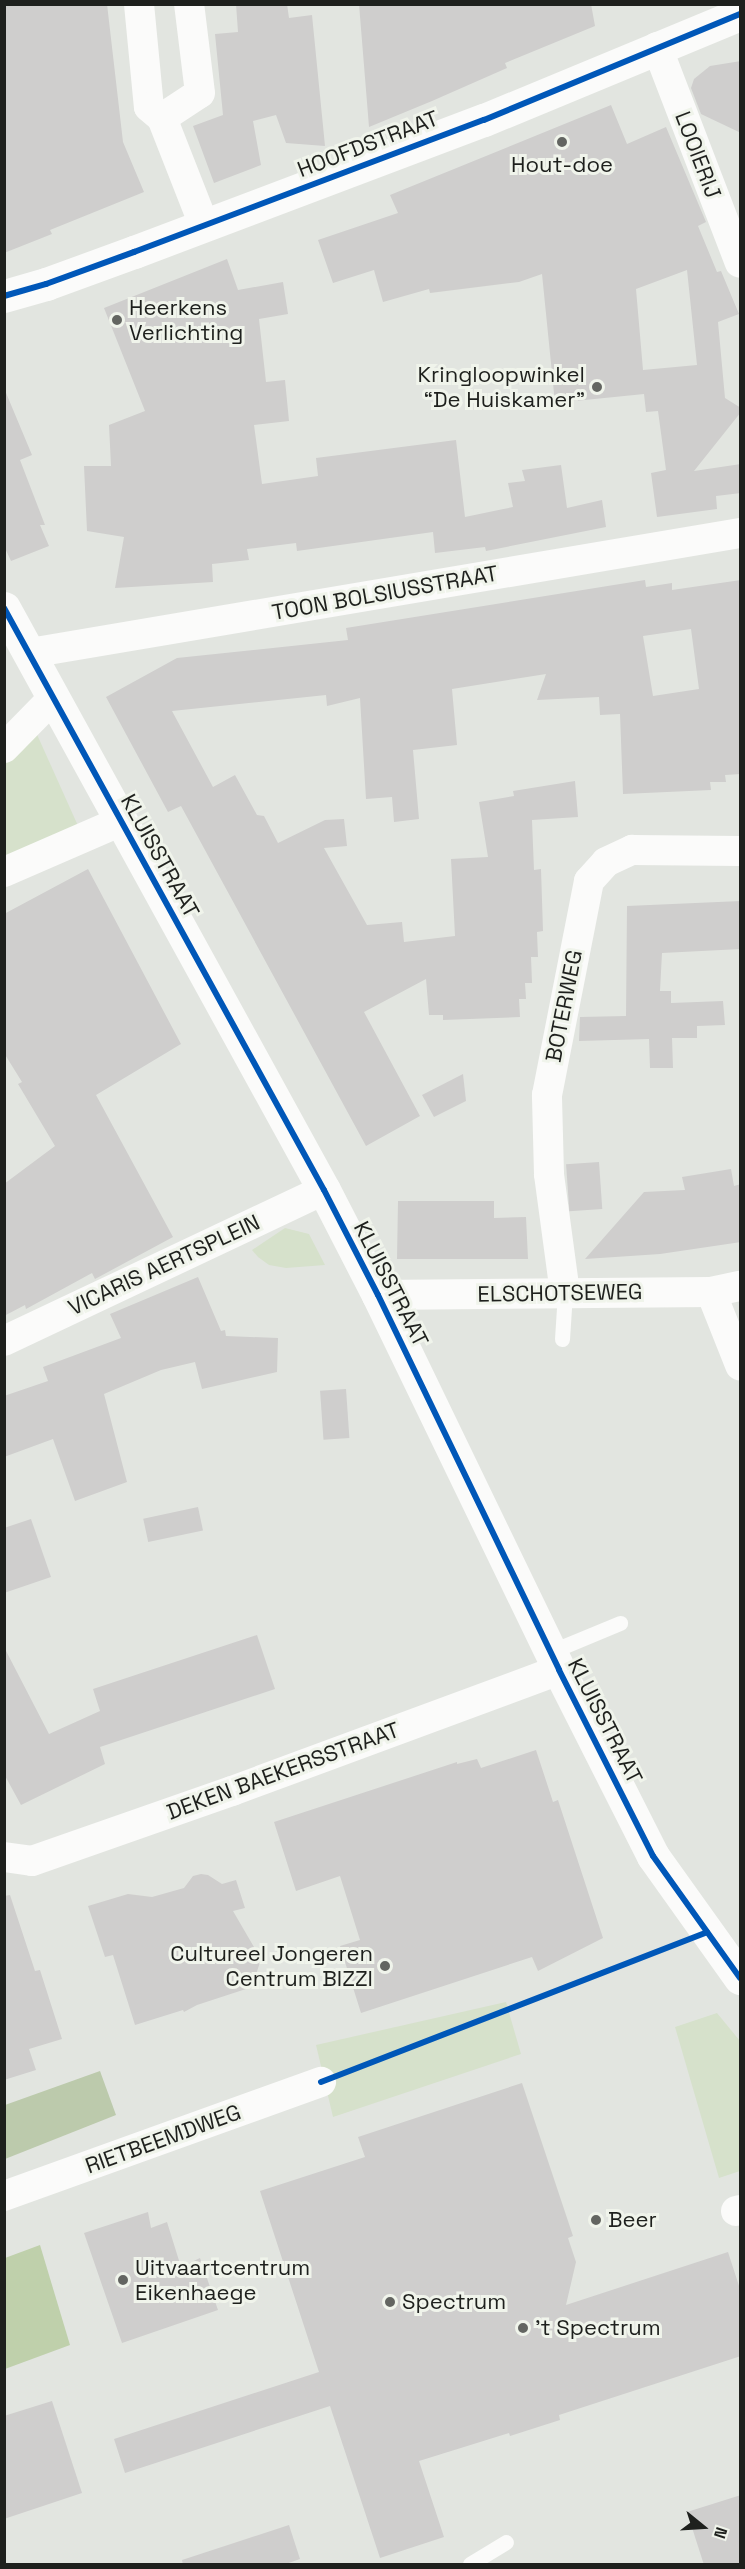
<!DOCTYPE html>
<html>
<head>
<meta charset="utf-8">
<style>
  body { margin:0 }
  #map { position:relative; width:745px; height:2569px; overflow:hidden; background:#e2e5e0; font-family:"Space Grotesk",sans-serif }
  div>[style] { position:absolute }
  .green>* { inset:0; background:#d6e1cb }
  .forest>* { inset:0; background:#bccaac }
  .water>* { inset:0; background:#bfd0ab }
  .building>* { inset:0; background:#cfcecd; transform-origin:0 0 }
  .service>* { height:15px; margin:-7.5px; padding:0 7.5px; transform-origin:7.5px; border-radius:7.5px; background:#fbfbfa }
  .minor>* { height:30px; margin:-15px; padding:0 15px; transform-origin:15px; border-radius:15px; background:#fbfbfa }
  .tertiary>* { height:33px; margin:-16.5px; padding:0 16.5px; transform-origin:16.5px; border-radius:16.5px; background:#fbfbfa }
  .cycleway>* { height:6px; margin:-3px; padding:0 3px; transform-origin:3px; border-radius:3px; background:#0057b8 }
  .dots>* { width:16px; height:16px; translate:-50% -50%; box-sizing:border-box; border:3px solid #f0f4eb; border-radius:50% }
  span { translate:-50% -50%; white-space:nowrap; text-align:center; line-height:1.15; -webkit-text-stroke:6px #f0f4eb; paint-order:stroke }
  .street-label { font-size:22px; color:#1e201d }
  .poi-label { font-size:22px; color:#1e201d }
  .left { translate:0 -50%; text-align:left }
  .right { translate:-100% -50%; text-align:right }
  .frame { position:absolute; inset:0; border:6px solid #1e201d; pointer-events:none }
  .north { position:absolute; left:673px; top:2497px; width:60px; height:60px; -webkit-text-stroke:4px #f0f4eb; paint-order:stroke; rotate:108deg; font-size:16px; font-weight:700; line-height:24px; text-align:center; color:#1e201d }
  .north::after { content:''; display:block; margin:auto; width:21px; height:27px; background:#1e201d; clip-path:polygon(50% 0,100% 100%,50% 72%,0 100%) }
</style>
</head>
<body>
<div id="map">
  <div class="green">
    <i style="clip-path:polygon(35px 730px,79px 828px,5px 861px,5px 760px)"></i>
    <i style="clip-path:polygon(285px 1228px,309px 1234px,325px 1265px,286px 1268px,269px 1265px,258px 1257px,252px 1250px)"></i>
    <i style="clip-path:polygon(506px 2002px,521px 2054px,333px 2117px,316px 2045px)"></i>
    <i style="clip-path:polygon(717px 2013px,740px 2041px,740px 2171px,719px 2178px,675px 2027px)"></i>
  </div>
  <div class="forest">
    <i style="clip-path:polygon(100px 2071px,116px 2115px,5px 2159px,5px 2105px)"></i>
  </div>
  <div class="water">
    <i style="clip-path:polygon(40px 2245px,70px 2345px,5px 2369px,5px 2258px)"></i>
  </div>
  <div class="building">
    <i style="clip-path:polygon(4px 4px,107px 4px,123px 142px,144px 192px,50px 230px,52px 234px,4px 253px)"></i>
    <i style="clip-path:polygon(236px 4px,287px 4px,289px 18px,312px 15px,325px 146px,286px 143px,276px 115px,253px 121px,261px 165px,214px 183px,193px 126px,223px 115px,215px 34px,238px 32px)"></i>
    <i style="clip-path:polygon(359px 4px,591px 4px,595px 26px,505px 63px,507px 68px,432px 101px,369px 127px)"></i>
    <i style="clip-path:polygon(741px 61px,741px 133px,701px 114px,691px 88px,694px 79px,710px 66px)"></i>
    <i style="clip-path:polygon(evenodd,611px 105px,627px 144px,666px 127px,706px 222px,698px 226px,717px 272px,721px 271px,739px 314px,718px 322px,725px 398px,741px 408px,741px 412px,694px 471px,741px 464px,741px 493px,716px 496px,717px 509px,657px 517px,651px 473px,666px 470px,658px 411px,646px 412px,644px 394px,555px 403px,542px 274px,519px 282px,430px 293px,429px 289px,383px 302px,374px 270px,333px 283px,318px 240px,398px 213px,390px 195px,611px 105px,687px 270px,697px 365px,643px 370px,636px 289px,687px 270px)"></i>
    <i style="clip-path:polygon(227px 259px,238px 290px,283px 282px,288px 314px,259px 319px,266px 382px,285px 380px,289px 421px,254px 425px,262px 484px,318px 476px,316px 458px,456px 440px,465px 517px,513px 507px,508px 483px,525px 481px,522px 470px,561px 465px,567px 508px,602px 500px,606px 527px,486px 551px,485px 547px,435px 553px,433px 532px,297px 551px,296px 543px,247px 549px,249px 560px,212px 564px,213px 582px,115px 588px,124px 537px,87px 531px,84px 466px,111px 466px,109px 425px,145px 411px,104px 308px)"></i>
    <i style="clip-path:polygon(4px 388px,32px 455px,20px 460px,45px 525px,40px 525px,49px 546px,11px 561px,4px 546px)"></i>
    <i style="clip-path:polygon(evenodd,645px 580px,646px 587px,672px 583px,672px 590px,741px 580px,741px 774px,725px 775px,726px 782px,710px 782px,711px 790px,623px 794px,620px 714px,600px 715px,599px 697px,537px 700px,546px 674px,452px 689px,457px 745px,413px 750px,419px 819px,394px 822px,392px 797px,366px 799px,360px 698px,327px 706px,326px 695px,172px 711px,213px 787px,235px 775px,257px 815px,264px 816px,278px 843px,325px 820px,344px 819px,347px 846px,324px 848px,367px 925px,402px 922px,404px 942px,455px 936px,451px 859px,488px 857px,479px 802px,514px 796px,513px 791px,575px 781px,578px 817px,532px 820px,534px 870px,541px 869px,543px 931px,537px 932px,538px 957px,531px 957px,532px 983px,525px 983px,526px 999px,519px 999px,520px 1017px,443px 1020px,443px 1015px,429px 1015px,426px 979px,364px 1012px,420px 1116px,366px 1146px,181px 806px,168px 812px,106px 697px,177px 658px,348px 640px,346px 628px,645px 580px,691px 629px,699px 689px,653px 696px,643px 636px,691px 629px)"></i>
    <i style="clip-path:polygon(88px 869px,181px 1044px,96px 1095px,173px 1237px,95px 1279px,92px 1273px,26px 1309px,25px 1305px,4px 1316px,4px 1184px,55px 1146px,18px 1084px,22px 1082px,4px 1053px,4px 914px)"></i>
    <i style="clip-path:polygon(741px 901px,741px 949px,662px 953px,660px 991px,671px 991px,671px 1003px,723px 1001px,725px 1025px,697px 1026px,697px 1038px,672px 1038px,673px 1068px,650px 1068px,649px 1039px,579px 1041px,580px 1017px,626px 1016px,627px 906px)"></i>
    <i style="clip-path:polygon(463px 1074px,466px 1101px,434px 1117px,422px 1095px)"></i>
    <i style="left:599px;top:1162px;width:47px;height:33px;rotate:86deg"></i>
    <i style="clip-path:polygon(731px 1169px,734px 1186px,741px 1184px,741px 1242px,660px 1254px,585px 1259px,644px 1192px,685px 1190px,682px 1177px)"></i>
    <i style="clip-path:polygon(398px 1201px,494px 1201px,494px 1218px,526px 1217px,528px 1259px,397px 1259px)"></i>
    <i style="clip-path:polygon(198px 1277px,221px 1331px,225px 1330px,226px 1336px,278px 1338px,277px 1372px,202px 1389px,195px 1362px,161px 1370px,104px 1394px,127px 1482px,75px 1501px,53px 1439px,4px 1457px,4px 1396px,48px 1381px,43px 1367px,121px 1338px,110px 1314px)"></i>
    <i style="left:346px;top:1389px;width:49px;height:26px;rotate:86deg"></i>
    <i style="left:198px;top:1507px;width:24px;height:56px;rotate:78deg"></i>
    <i style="clip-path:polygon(31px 1519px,51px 1577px,4px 1593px,4px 1528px)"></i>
    <i style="clip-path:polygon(257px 1635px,275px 1689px,100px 1747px,105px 1764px,21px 1805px,4px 1774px,4px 1647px,49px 1734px,100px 1711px,93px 1689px)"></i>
    <i style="clip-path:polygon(536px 1750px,553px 1802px,558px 1800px,603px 1938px,538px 1971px,532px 1957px,361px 2013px,340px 1946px,360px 1940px,340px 1876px,296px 1891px,274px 1822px,457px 1762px,457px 1764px,477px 1759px,481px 1768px)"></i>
    <i style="clip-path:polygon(201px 1874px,208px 1875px,222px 1884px,236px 1880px,245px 1908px,233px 1911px,261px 1959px,252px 1987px,197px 2005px,184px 2012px,183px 2010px,135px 2025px,113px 1955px,105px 1957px,88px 1906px,128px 1894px,152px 1897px,184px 1888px,193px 1876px)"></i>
    <i style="clip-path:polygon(10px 1895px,35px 1971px,40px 1970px,62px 2039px,29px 2049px,36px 2070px,4px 2080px,4px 1896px)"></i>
    <i style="clip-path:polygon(522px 2083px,573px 2236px,568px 2238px,576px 2262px,566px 2305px,728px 2252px,741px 2292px,741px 2356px,559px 2415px,560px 2420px,510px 2436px,509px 2433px,419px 2461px,444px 2537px,380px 2558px,330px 2406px,125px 2473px,114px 2439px,319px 2372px,260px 2191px,365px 2157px,358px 2137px)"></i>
    <i style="clip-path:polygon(148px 2212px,151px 2228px,167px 2222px,181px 2267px,200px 2258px,218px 2310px,122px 2343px,84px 2233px)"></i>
    <i style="clip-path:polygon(52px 2401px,82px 2493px,4px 2519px,4px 2416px)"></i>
    <i style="clip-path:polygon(741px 2495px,741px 2565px,704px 2565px,687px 2512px)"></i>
    <i style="clip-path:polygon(289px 2525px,300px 2559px,283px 2565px,183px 2565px,182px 2560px)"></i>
  </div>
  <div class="service">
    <i style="left:562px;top:1339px;width:46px;rotate:-86.3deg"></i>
    <i style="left:550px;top:1652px;width:76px;rotate:-22.5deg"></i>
    <i style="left:470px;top:2564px;width:42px;rotate:-31.4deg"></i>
  </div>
  <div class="minor">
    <i style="left:139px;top:4px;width:103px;rotate:84.5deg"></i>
    <i style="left:149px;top:107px;width:17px;rotate:40deg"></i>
    <i style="left:162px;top:118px;width:115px;rotate:68.6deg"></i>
    <i style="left:657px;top:47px;width:231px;rotate:69deg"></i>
    <i style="left:162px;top:118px;width:45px;rotate:-33.3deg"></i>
    <i style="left:200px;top:93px;width:90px;rotate:-97deg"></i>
    <i style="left:30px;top:653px;width:720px;rotate:-9.59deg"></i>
    <i style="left:4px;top:748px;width:69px;rotate:-45.6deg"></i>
    <i style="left:4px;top:872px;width:125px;rotate:-23.5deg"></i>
    <i style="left:711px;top:1292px;width:79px;rotate:68.3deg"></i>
    <i style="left:565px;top:1293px;width:120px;rotate:-97.7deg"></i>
    <i style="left:549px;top:1174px;width:79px;rotate:-91.5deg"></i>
    <i style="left:547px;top:1095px;width:218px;rotate:-78.9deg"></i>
    <i style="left:589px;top:881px;width:25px;rotate:-48deg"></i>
    <i style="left:606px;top:862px;width:29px;rotate:-25deg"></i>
    <i style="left:632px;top:850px;width:108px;rotate:0.5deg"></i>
    <i style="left:378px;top:1295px;width:333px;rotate:-0.5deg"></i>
    <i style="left:711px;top:1292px;width:30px;rotate:-12deg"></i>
    <i style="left:4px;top:1341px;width:354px;rotate:-25.3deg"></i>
    <i style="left:4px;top:1857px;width:28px;rotate:8deg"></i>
    <i style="left:32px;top:1861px;width:212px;rotate:-19.3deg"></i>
    <i style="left:232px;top:1791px;width:349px;rotate:-20.3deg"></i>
    <i style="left:4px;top:2196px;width:337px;rotate:-19.8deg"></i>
    <i style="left:736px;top:2211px;width:4px;rotate:-14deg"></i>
  </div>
  <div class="tertiary">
    <i style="left:4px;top:296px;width:44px;rotate:-15.9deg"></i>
    <i style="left:46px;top:284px;width:94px;rotate:-20deg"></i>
    <i style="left:134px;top:252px;width:374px;rotate:-20.7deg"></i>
    <i style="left:484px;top:120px;width:277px;rotate:-22.5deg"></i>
    <i style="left:4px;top:608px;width:664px;rotate:61.2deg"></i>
    <i style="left:324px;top:1190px;width:118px;rotate:62.8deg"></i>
    <i style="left:378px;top:1295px;width:416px;rotate:64.2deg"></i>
    <i style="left:559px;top:1670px;width:208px;rotate:63.2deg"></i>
    <i style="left:653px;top:1856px;width:150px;rotate:54.5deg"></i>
  </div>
  <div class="cycleway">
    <i style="left:4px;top:296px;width:44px;rotate:-15.9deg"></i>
    <i style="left:46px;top:284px;width:94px;rotate:-20deg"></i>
    <i style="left:134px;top:252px;width:374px;rotate:-20.7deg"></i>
    <i style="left:484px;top:120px;width:277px;rotate:-22.5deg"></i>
    <i style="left:4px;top:608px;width:664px;rotate:61.2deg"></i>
    <i style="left:324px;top:1190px;width:118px;rotate:62.8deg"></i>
    <i style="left:378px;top:1295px;width:416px;rotate:64.2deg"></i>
    <i style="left:559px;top:1670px;width:208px;rotate:63.2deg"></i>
    <i style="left:653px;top:1856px;width:150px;rotate:54.5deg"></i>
    <i style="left:321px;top:2082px;width:414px;rotate:-21.2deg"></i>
  </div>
  <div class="dots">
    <i style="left:562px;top:142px;background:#636561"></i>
    <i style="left:117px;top:320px;background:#636561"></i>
    <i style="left:597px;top:387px;background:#636561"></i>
    <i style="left:385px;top:1966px;background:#636561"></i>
    <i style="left:596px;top:2220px;background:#636561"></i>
    <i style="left:123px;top:2280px;background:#636561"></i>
    <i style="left:390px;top:2302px;background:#636561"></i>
    <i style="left:523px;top:2328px;background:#636561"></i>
  </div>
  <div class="street-label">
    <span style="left:368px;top:144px;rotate:-21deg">HOOFDSTRAAT</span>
    <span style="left:698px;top:155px;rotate:69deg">LOOIERIJ</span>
    <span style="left:385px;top:593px;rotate:-10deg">TOON BOLSIUSSTRAAT</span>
    <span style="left:160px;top:856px;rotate:61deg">KLUISSTRAAT</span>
    <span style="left:564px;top:1006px;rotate:-79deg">BOTERWEG</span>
    <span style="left:164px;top:1265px;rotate:-25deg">VICARIS AERTSPLEIN</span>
    <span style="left:391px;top:1284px;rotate:63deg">KLUISSTRAAT</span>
    <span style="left:560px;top:1293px;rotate:-1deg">ELSCHOTSEWEG</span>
    <span style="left:605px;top:1721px;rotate:63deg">KLUISSTRAAT</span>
    <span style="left:283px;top:1771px;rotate:-20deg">DEKEN BAEKERSSTRAAT</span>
    <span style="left:163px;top:2139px;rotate:-20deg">RIETBEEMDWEG</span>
  </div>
  <div class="poi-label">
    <span style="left:562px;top:165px">Hout-doe</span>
    <span class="left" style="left:129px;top:320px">Heerkens<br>Verlichting</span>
    <span class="right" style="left:585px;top:387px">Kringloopwinkel<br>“De Huiskamer”</span>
    <span class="right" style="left:373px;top:1966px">Cultureel Jongeren<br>Centrum BIZZI</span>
    <span class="left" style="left:608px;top:2220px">Beer</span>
    <span class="left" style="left:135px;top:2280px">Uitvaartcentrum<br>Eikenhaege</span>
    <span class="left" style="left:402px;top:2302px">Spectrum</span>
    <span class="left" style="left:535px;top:2328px">'t Spectrum</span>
  </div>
  <div class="frame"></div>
  <div class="north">N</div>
</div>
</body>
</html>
